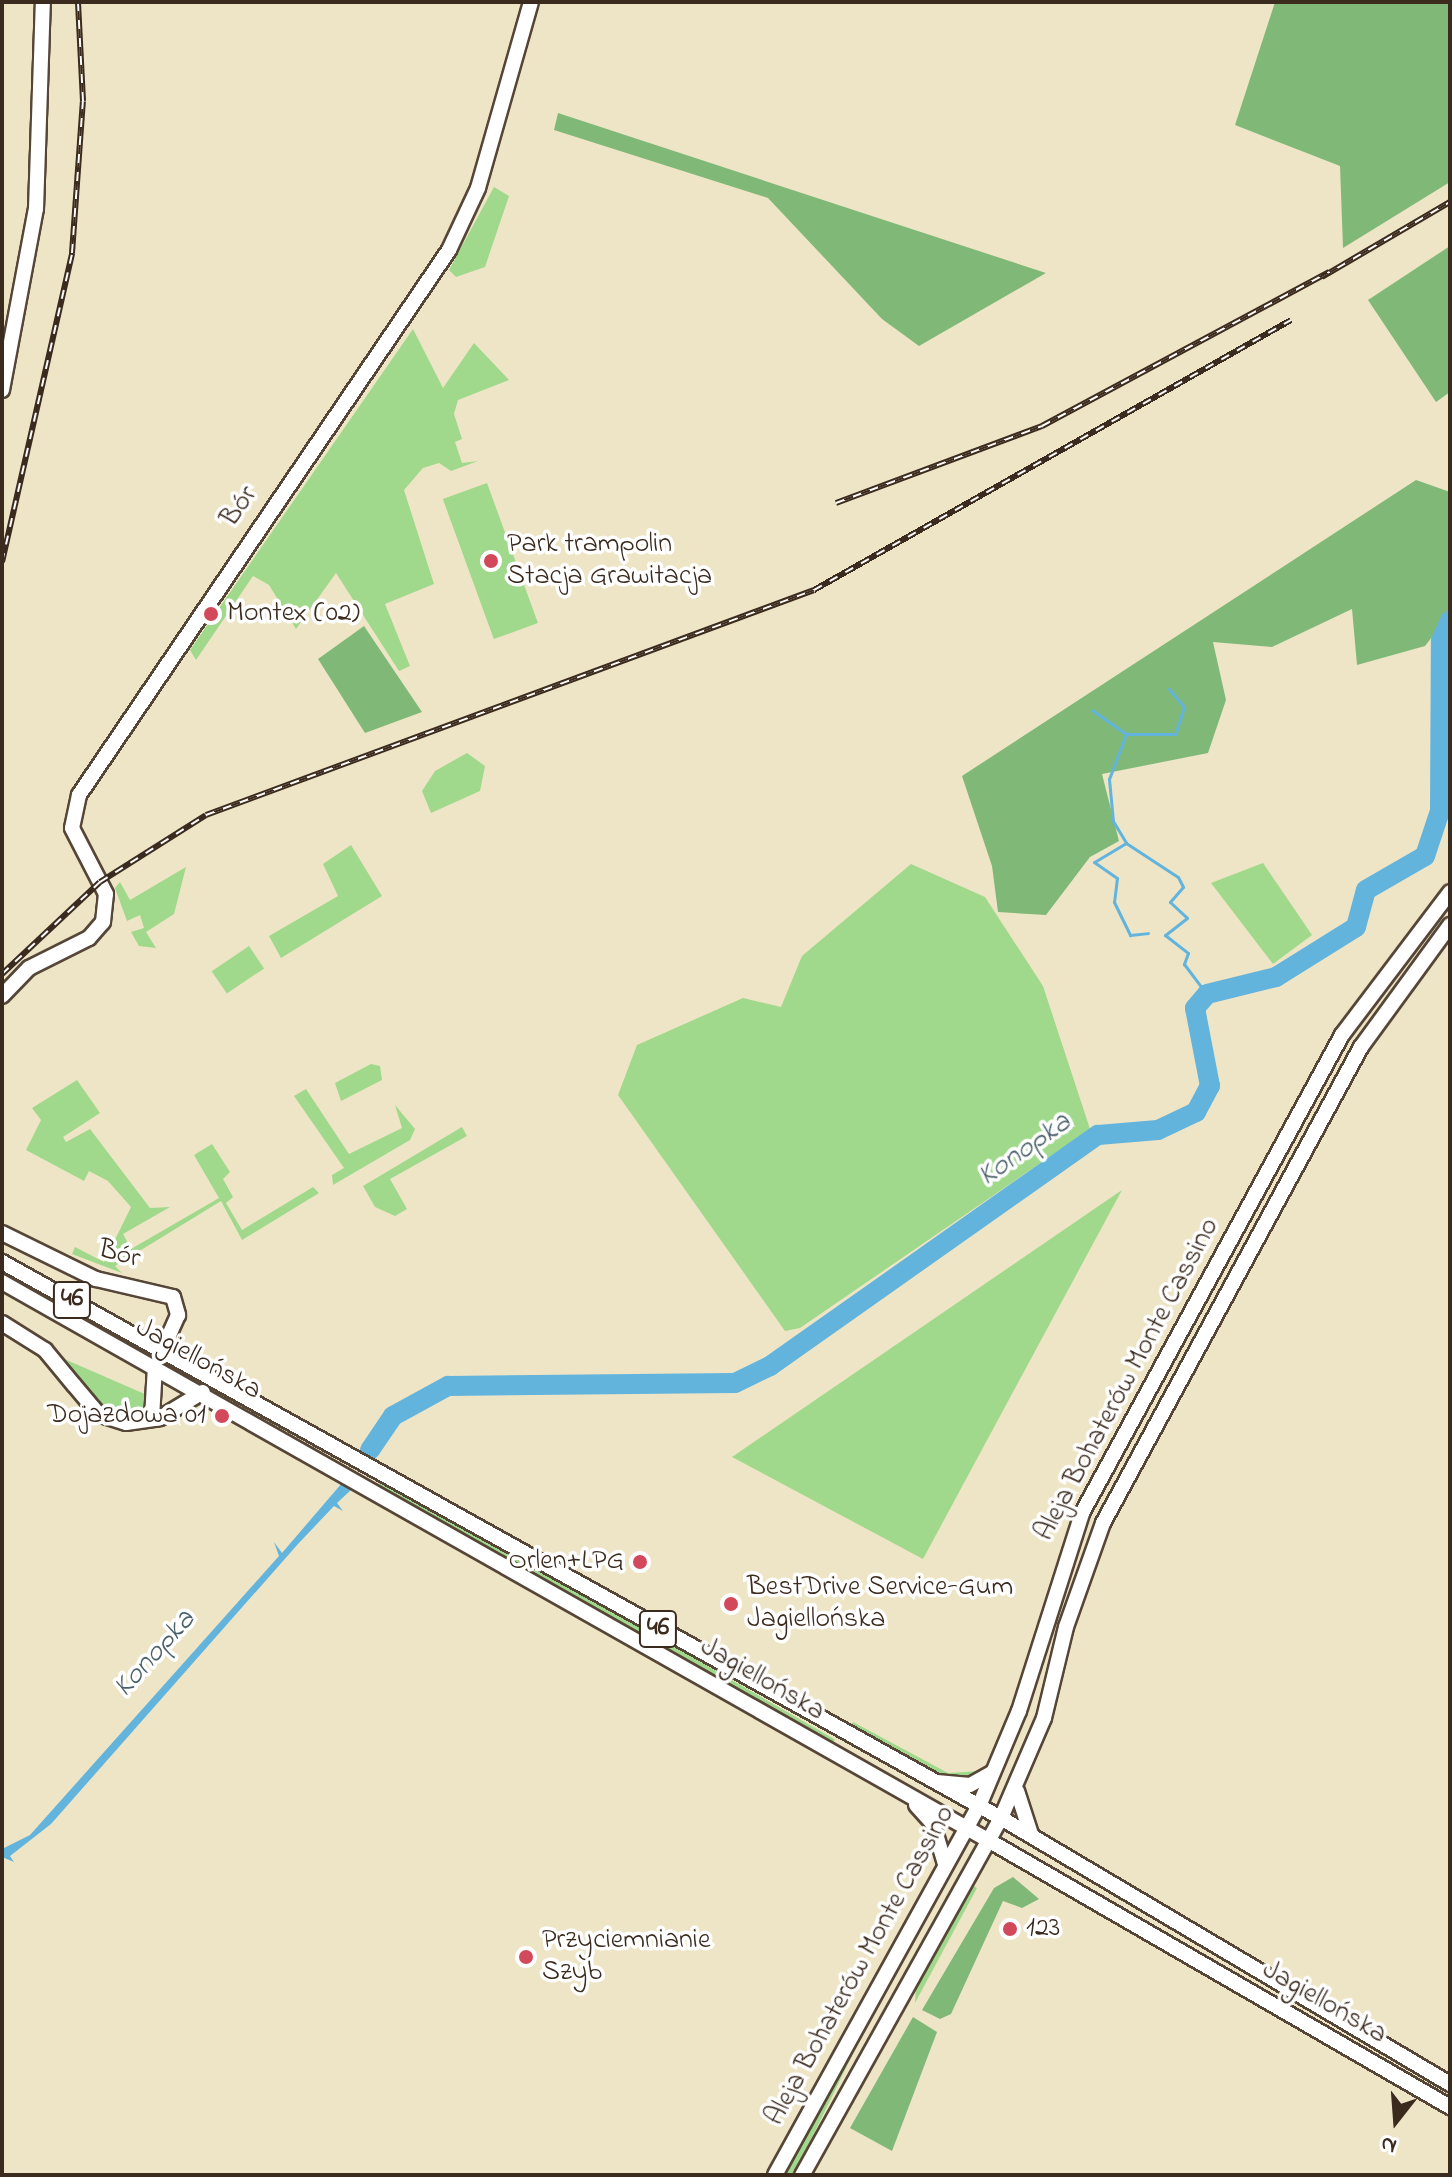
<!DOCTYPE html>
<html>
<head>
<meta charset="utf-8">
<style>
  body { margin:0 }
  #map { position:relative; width:1452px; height:2177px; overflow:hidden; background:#eee5c7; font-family:"Indie Flower",sans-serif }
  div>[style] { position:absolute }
  .green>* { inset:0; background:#a0d98b; transform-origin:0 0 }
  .forest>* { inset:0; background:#80b977 }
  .water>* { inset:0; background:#62b4dd }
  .stream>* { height:3px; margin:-1.5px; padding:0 1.5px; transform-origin:1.5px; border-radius:1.5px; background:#62b4dd }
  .river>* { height:20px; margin:-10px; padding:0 10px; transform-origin:10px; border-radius:10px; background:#62b4dd }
  .roads { filter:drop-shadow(2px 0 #564637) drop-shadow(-2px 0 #564637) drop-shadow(0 2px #564637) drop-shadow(0 -2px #564637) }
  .secondary>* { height:14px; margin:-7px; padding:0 7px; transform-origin:7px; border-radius:7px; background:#fff }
  .primary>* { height:14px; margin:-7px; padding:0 7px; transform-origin:7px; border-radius:7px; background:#fff }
  .rail>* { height:6px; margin-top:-3px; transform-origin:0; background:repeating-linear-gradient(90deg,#fff 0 9px,#3b2a1e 0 18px); box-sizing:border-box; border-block:2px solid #3b2a1e }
  .dots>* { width:22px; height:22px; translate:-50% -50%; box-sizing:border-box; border:4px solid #fff; border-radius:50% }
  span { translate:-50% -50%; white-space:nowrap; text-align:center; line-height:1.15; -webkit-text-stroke:7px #fff; paint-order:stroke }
  .shield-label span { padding:2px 6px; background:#fff; border:2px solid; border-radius:6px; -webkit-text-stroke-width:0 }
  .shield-label { font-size:26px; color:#3b2a1e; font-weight:700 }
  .street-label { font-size:28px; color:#3b2a1e }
  .poi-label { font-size:28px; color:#3b2a1e }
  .left { translate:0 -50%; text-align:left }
  .right { translate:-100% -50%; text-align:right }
  .water-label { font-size:30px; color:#4b616a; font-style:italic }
  .frame { position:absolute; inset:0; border:4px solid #3b2a1e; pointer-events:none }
  .north { position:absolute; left:1356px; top:2081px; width:80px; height:80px; -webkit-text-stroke:6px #fff; paint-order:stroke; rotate:197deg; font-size:22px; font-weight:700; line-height:32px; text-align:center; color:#3b2a1e }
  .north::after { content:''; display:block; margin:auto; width:28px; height:36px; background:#3b2a1e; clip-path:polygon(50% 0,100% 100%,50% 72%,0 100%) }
</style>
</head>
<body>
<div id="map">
  <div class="green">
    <i style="clip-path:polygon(494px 187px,509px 196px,485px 267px,456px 277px,449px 270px)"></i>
    <i style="clip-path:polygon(413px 329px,443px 388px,474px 343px,509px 380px,458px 400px,454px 414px,462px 439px,455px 442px,462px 463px,478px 461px,451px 471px,439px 463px,423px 468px,404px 490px,434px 584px,385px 604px,410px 666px,399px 671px,336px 573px,296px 629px,269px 585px,253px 576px,196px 660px,190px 650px)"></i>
    <i style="left:487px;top:483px;width:149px;height:47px;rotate:70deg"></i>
    <i style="clip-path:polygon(467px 753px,485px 766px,480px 791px,431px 813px,422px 791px,435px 771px)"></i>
    <i style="clip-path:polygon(351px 845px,382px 896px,281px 958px,269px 936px,338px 896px,323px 864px)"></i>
    <i style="clip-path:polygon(1263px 863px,1312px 935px,1273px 964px,1211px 883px)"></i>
    <i style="clip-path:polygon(911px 864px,985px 897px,1043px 986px,1090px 1129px,800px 1328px,785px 1331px,618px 1095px,637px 1045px,743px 998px,781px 1007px,802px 956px)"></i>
    <i style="clip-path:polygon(186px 867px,174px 914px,146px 932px,156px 948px,139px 946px,131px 932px,144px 928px,140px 915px,127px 921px,115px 888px,120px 882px,130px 900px)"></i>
    <i style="left:249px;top:946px;width:27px;height:45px;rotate:56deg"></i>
    <i style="clip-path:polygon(371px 1064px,380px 1066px,382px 1080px,341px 1101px,335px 1083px)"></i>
    <i style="clip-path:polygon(77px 1080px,100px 1113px,63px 1137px,66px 1142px,90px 1129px,150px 1208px,170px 1207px,123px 1234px,131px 1249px,219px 1198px,194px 1155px,212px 1144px,230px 1172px,223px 1179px,233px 1197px,226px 1203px,242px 1230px,313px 1187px,319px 1193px,242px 1240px,221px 1201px,115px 1266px,122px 1273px,72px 1254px,75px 1247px,104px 1262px,131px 1207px,108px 1181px,89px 1171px,84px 1181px,26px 1150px,41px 1120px,32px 1108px)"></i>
    <i style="clip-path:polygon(306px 1089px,349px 1154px,402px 1128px,395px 1105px,415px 1129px,410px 1140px,333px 1185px,332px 1175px,344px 1168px,294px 1096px)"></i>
    <i style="clip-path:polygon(462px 1127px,467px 1136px,390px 1179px,407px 1209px,395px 1216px,375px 1207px,363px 1186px)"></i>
    <i style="clip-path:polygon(1122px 1190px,923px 1559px,732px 1457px)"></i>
    <i style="clip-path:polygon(62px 1358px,147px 1395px,148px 1405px,128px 1414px,106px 1409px)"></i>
    <i style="left:382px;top:1478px;width:523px;height:7px;rotate:30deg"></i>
    <i style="clip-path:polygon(853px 1722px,948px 1773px,980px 1771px,967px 1780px,945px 1779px,849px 1727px)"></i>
    <i style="clip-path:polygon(974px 1886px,977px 1888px,915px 2003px,916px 1987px)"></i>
    <i style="clip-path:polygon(883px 1992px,804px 2154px,793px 2175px,783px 2175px)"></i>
  </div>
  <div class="forest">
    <i style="clip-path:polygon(1275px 2px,1450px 2px,1450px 182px,1343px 248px,1340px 166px,1235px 125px)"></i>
    <i style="clip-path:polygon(558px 113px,1046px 273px,919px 346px,882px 319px,768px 198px,554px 130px)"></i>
    <i style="clip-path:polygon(1450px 246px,1450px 392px,1436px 402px,1368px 300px)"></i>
    <i style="clip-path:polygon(1416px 480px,1450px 492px,1450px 614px,1425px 646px,1357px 665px,1352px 609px,1272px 647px,1213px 642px,1226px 700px,1208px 753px,1102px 774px,1119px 841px,1090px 857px,1046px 915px,998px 912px,992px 866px,962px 776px)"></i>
    <i style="clip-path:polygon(364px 626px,422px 712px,365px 733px,318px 659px)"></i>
    <i style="clip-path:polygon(1013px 1877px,1039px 1899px,1022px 1908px,1003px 1901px,951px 2014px,940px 2019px,922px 2010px,994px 1888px)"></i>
    <i style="clip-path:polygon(913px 2017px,937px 2032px,892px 2151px,850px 2128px)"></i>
  </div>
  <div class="water">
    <i style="clip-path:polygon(342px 1483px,352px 1489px,337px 1503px,343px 1511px,334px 1506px,298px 1544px,51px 1824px,10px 1856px,14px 1862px,2px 1857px,2px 1849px,30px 1835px,279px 1556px,274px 1542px,282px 1553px)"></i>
  </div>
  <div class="stream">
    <i style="left:1169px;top:689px;width:23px;rotate:50deg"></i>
    <i style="left:1184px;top:707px;width:28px;rotate:108deg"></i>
    <i style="left:1175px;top:734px;width:49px;rotate:180deg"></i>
    <i style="left:1126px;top:734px;width:48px;rotate:110.7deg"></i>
    <i style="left:1109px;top:779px;width:42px;rotate:84.6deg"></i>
    <i style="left:1113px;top:821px;width:26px;rotate:59deg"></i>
    <i style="left:1126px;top:843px;width:62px;rotate:33.2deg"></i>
    <i style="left:1178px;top:877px;width:11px;rotate:63deg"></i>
    <i style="left:1183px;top:887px;width:20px;rotate:131deg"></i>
    <i style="left:1170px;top:902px;width:23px;rotate:43deg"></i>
    <i style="left:1187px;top:918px;width:28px;rotate:142deg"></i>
    <i style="left:1165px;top:935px;width:29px;rotate:38deg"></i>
    <i style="left:1188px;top:953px;width:12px;rotate:110deg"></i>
    <i style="left:1184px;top:964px;width:38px;rotate:53deg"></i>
    <i style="left:1092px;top:710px;width:42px;rotate:35.2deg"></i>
    <i style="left:1444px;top:743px;width:6px;rotate:-18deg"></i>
    <i style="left:1126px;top:843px;width:37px;rotate:149deg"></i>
    <i style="left:1094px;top:862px;width:28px;rotate:35deg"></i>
    <i style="left:1117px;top:878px;width:24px;rotate:97deg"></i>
    <i style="left:1114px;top:902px;width:37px;rotate:64deg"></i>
    <i style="left:1130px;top:935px;width:18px;rotate:-6deg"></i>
  </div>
  <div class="river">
    <i style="left:370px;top:1450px;width:41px;rotate:-55.9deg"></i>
    <i style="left:393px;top:1416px;width:63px;rotate:-28.6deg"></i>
    <i style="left:448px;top:1386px;width:287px;rotate:-0.6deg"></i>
    <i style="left:735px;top:1383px;width:39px;rotate:-26deg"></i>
    <i style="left:770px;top:1366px;width:401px;rotate:-35.2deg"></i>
    <i style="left:1098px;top:1135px;width:60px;rotate:-4.8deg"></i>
    <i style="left:1158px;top:1130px;width:42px;rotate:-25.3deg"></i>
    <i style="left:1196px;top:1112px;width:30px;rotate:-62deg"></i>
    <i style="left:1210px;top:1086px;width:79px;rotate:-100.9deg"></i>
    <i style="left:1195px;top:1008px;width:18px;rotate:-49deg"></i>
    <i style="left:1207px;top:994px;width:71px;rotate:-13.8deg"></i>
    <i style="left:1276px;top:977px;width:94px;rotate:-32deg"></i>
    <i style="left:1356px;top:927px;width:38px;rotate:-75deg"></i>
    <i style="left:1366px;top:890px;width:68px;rotate:-30deg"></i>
    <i style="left:1425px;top:856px;width:47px;rotate:-71.6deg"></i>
    <i style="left:1440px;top:811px;width:170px;rotate:-89.7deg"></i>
    <i style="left:1441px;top:641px;width:22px;rotate:-66deg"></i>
  </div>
  <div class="roads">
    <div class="secondary">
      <i style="left:2px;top:390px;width:184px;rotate:-79.4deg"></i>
      <i style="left:36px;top:209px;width:207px;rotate:-88.1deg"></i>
      <i style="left:1450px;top:925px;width:151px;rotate:126.1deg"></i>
      <i style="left:1361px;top:1047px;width:541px;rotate:118.46deg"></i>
      <i style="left:1103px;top:1523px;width:110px;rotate:109.6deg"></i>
      <i style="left:1066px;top:1627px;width:94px;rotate:103.6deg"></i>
      <i style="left:1044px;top:1718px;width:109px;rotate:113.3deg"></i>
      <i style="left:1001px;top:1818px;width:522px;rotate:30.64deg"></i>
      <i style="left:2px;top:996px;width:39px;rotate:-46deg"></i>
      <i style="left:29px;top:968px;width:67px;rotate:-26.6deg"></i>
      <i style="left:89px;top:938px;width:21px;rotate:-49deg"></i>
      <i style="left:103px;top:922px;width:28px;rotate:-84deg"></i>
      <i style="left:106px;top:894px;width:74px;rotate:-117.3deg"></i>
      <i style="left:72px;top:828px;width:34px;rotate:-78deg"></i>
      <i style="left:79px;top:795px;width:659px;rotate:-55.83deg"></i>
      <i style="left:449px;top:250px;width:68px;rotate:-64.9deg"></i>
      <i style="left:478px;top:188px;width:193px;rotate:-74.1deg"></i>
      <i style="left:2px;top:1233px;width:105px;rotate:26.1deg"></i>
      <i style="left:96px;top:1279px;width:79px;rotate:13.2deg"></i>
      <i style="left:173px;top:1297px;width:19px;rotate:74deg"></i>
      <i style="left:178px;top:1315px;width:36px;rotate:114deg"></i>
      <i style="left:2px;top:1323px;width:51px;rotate:32.1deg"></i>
      <i style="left:45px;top:1350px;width:45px;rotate:50.4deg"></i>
      <i style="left:937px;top:1782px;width:33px;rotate:5deg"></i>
      <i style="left:970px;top:1785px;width:26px;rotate:-29deg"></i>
      <i style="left:1017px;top:1791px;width:45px;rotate:72deg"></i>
      <i style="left:979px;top:1806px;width:103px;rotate:-67.2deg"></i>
      <i style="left:1019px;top:1711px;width:208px;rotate:-72.3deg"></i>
      <i style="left:1082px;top:1513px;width:544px;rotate:-61.46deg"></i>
      <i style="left:1342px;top:1035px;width:179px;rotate:-52.9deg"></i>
      <i style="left:988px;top:1840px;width:534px;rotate:30.02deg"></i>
    </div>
    <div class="primary">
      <i style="left:2px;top:1262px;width:1143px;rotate:29.1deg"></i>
      <i style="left:1001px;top:1818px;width:409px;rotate:119.1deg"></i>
      <i style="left:2px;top:1282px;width:1133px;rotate:29.51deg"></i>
      <i style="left:74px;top:1385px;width:38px;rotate:50deg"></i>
      <i style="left:98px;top:1414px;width:29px;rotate:18deg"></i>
      <i style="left:126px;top:1423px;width:34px;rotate:-8deg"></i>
      <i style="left:160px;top:1418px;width:50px;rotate:-31.2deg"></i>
      <i style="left:152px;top:1418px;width:52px;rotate:-86.7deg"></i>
      <i style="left:916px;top:1805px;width:25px;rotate:48deg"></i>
      <i style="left:933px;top:1824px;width:42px;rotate:73.3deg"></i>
      <i style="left:775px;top:2175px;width:422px;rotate:-61.1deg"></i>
    </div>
  </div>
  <div class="rail">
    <i style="left:1322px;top:277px;width:148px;rotate:-30.4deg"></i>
    <i style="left:836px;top:503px;width:220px;rotate:-20.5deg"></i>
    <i style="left:1042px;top:426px;width:326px;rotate:-28.2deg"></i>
    <i style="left:2px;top:562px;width:317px;rotate:-77.2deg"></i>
    <i style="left:72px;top:253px;width:152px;rotate:-85.9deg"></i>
    <i style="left:83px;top:101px;width:99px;rotate:-92.9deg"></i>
    <i style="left:2px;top:974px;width:134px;rotate:-43.2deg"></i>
    <i style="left:100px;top:882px;width:125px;rotate:-32.3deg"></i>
    <i style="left:206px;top:815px;width:648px;rotate:-20.31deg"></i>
    <i style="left:814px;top:590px;width:548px;rotate:-29.51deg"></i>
  </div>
  <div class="dots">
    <i style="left:491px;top:561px;background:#d1495b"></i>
    <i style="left:211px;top:614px;background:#d1495b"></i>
    <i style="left:222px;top:1416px;background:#d1495b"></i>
    <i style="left:640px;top:1562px;background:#d1495b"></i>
    <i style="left:731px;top:1604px;background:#d1495b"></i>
    <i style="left:1010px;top:1929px;background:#d1495b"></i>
    <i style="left:526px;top:1957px;background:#d1495b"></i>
  </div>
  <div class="shield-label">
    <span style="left:72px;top:1300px">46</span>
    <span style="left:658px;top:1629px">46</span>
  </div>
  <div class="street-label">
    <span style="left:240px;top:507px;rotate:-55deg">Bór</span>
    <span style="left:119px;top:1255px;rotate:16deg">Bór</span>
    <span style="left:198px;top:1360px;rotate:29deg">Jagiellońska</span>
    <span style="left:1128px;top:1380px;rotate:-62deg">Aleja Bohaterów Monte Cassino</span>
    <span style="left:762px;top:1680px;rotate:30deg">Jagiellońska</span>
    <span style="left:861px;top:1966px;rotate:-61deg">Aleja Bohaterów Monte Cassino</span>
    <span style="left:1324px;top:2003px;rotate:30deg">Jagiellońska</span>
  </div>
  <div class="poi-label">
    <span class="left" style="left:507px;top:561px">Park trampolin<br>Stacja Grawitacja</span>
    <span class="left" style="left:227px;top:614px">Montex (02)</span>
    <span class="right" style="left:206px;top:1416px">Dojazdowa 01</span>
    <span class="right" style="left:624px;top:1562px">Orlen+LPG</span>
    <span class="left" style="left:747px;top:1604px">BestDrive Service-Gum<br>Jagiellońska</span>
    <span class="left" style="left:1026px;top:1929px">123</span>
    <span class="left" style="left:542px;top:1957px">Przyciemnianie<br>Szyb</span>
  </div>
  <div class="water-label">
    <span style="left:1025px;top:1150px;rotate:-35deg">Konopka</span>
    <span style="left:155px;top:1654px;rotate:-48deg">Konopka</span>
  </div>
  <div class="frame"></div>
  <div class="north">N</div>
</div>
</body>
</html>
